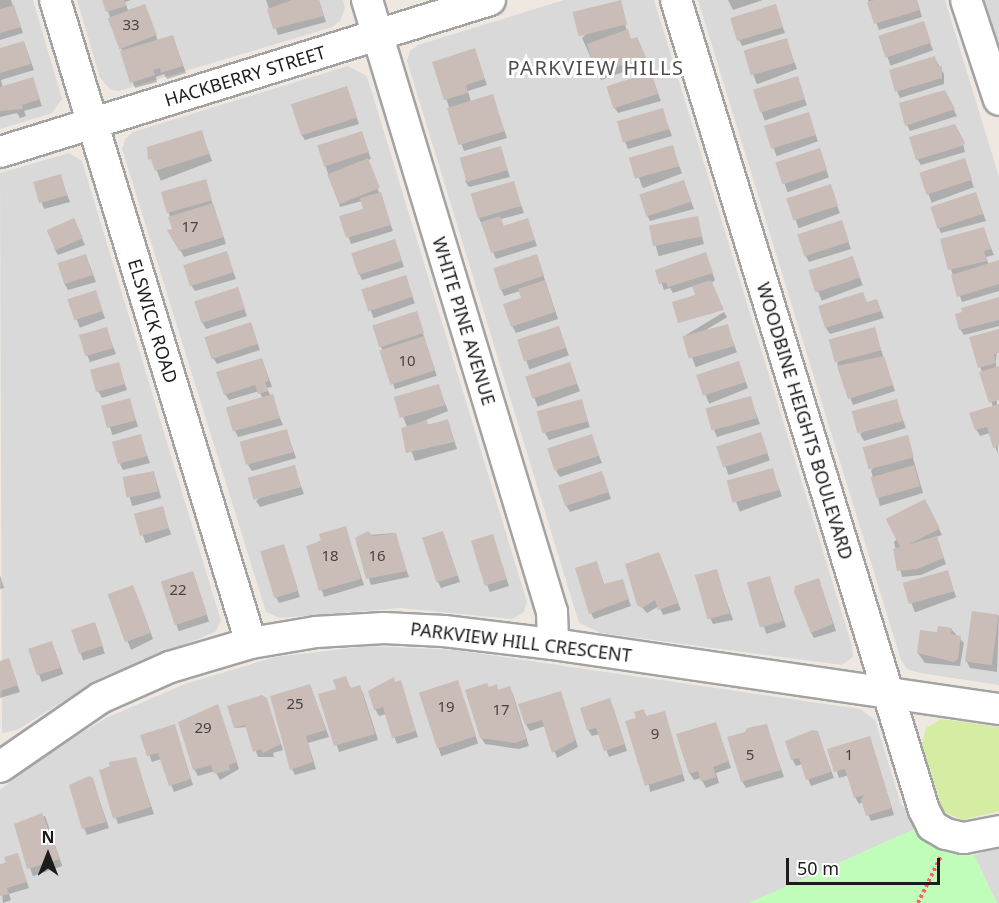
<!DOCTYPE html>
<html>
<head>
<meta charset="utf-8">
<style>
  body { margin:0 }
  #map { position:relative; width:999px; height:903px; overflow:hidden; background:#eee8e1; font-family:"Noto Sans",sans-serif }
  div>[style] { position:absolute }
  .residential>* { inset:0; background:#dad9d9 }
  .grass>* { inset:0; background:#d4eda2 }
  .park>* { inset:0; background:#bffdb9 }
  .shadow>* { inset:0; background:#0003; transform-origin:0 0 }
  .building>* { inset:0; background:#cabcb7; transform-origin:0 0 }
  .path>* { height:4px; margin-top:-2px; transform-origin:0; background:repeating-linear-gradient(90deg,#ff616c 0 3px,transparent 0 6px) }
  .roads { filter:drop-shadow(2px 0 #a3a3a3) drop-shadow(-2px 0 #a3a3a3) drop-shadow(0 2px #a3a3a3) drop-shadow(0 -2px #a3a3a3) }
  .minor>* { height:30px; margin:-15px; padding:0 15px; transform-origin:15px; border-radius:15px; background:#fff }
  span { translate:-50% -50%; white-space:nowrap; text-align:center; line-height:1.15; -webkit-text-stroke:6px #fff; paint-order:stroke }
  .number-label { font-size:15px; color:#484443 }
  .number-label span { -webkit-text-stroke-width:0 }
  .street-label { font-size:18px; color:#1c1c1c }
  .neighbourhood-label { font-size:20px; color:#4f4f4f; letter-spacing:1.5px }
  .north { position:absolute; left:18px; top:825px; width:60px; height:60px; -webkit-text-stroke:4px #fff; paint-order:stroke; rotate:0deg; font-size:16px; font-weight:700; line-height:24px; text-align:center; color:#1c1c1c }
  .north::after { content:''; display:block; margin:auto; width:21px; height:27px; background:#1c1c1c; clip-path:polygon(50% 0,100% 100%,50% 72%,0 100%) }
  .scale { position:absolute; left:786px; top:858px; width:154px; height:27px; box-sizing:border-box; border:3px solid #1c1c1c; border-top:0; padding-left:8px; font-size:18px; line-height:21px; white-space:nowrap; color:#1c1c1c; -webkit-text-stroke:4px #fff; paint-order:stroke }
</style>
</head>
<body>
<div id="map">
  <div class="residential">
    <i style="clip-path:polygon(0 0,33px 0,62px 99px,52px 113px,0 129px)"></i>
    <i style="clip-path:polygon(77px 0,343px 0,345px 8px,340px 21px,332px 27px,119px 91px,111px 90px,100px 78px)"></i>
    <i style="clip-path:polygon(564px 0,654px 0,852px 646px,853px 657px,842px 665px,601px 633px,579px 623px,407px 61px,410px 51px,418px 45px)"></i>
    <i style="clip-path:polygon(698px 0,945px 0,999px 177px,999px 685px,920px 673px,907px 669px,901px 660px)"></i>
    <i style="clip-path:polygon(984px 0,999px 0,999px 49px,998px 44px)"></i>
    <i style="clip-path:polygon(348px 66px,367px 76px,527px 602px,524px 612px,512px 619px,400px 608px,280px 618px,266px 612px,122px 149px,125px 139px,133px 132px)"></i>
    <i style="clip-path:polygon(69px 153px,82px 161px,221px 621px,215px 632px,101px 678px,17px 730px,2px 733px,0 173px)"></i>
    <i style="clip-path:polygon(368px 646px,455px 650px,860px 709px,875px 720px,902px 807px,907px 805px,917px 828px,749px 903px,0 903px,0 790px,38px 760px,106px 718px,185px 684px,275px 657px)"></i>
    <i style="clip-path:polygon(999px 847px,999px 903px,997px 903px,974px 855px)"></i>
  </div>
  <div class="grass">
    <i style="clip-path:polygon(941px 719px,999px 727px,999px 811px,962px 820px,943px 811px,922px 744px,926px 728px)"></i>
  </div>
  <div class="park">
    <i style="clip-path:polygon(917px 828px,947px 851px,974px 855px,997px 903px,749px 903px)"></i>
  </div>
  <div class="shadow">
    <i style="clip-path:polygon(0 0,11px 0,23px 33px,0 40px)"></i>
    <i style="clip-path:polygon(104px 0,131px 0,125px 2px,128px 10px,145px 5px,158px 41px,173px 37px,186px 73px,167px 79px,164px 74px,156px 77px,157px 82px,135px 88px)"></i>
    <i style="clip-path:polygon(266px 0,319px 0,326px 22px,278px 35px)"></i>
    <i style="clip-path:polygon(728px 0,763px 0,733px 10px)"></i>
    <i style="clip-path:polygon(868px 0,917px 0,922px 17px,879px 30px)"></i>
    <i style="clip-path:polygon(620px 2px,627px 32px,632px 41px,640px 45px,648px 63px,601px 80px,582px 38px)"></i>
    <i style="clip-path:polygon(775px 6px,785px 33px,742px 46px,739px 40px)"></i>
    <i style="left:923px;top:23px;width:29px;height:45px;rotate:70deg"></i>
    <i style="left:786px;top:40px;width:31px;height:43px;rotate:69deg"></i>
    <i style="clip-path:polygon(24px 42px,34px 70px,1px 80px,3px 88px,32px 78px,42px 106px,24px 111px,26px 116px,20px 118px,17px 113px,0 117px,0 50px)"></i>
    <i style="clip-path:polygon(474px 50px,487px 85px,468px 91px,471px 102px,492px 96px,507px 138px,464px 151px,434px 63px)"></i>
    <i style="clip-path:polygon(934px 57px,944px 74px,944px 84px,900px 98px,897px 91px)"></i>
    <i style="clip-path:polygon(651px 74px,661px 101px,618px 113px,614px 107px)"></i>
    <i style="left:797px;top:78px;width:29px;height:45px;rotate:70deg"></i>
    <i style="clip-path:polygon(346px 88px,359px 124px,305px 140px,301px 134px)"></i>
    <i style="clip-path:polygon(944px 91px,957px 116px,910px 131px,907px 125px)"></i>
    <i style="clip-path:polygon(662px 110px,672px 136px,628px 149px,625px 142px)"></i>
    <i style="left:808px;top:114px;width:29px;height:44px;rotate:70deg"></i>
    <i style="left:201px;top:132px;width:31px;height:55px;rotate:69deg"></i>
    <i style="clip-path:polygon(362px 133px,371px 159px,367px 160px,393px 231px,351px 244px,341px 217px,365px 210px,362px 201px,340px 207px,325px 165px)"></i>
    <i style="clip-path:polygon(961px 136px,965px 152px,921px 165px,917px 159px)"></i>
    <i style="left:672px;top:147px;width:28px;height:42px;rotate:69deg"></i>
    <i style="clip-path:polygon(500px 148px,510px 177px,469px 187px,465px 181px)"></i>
    <i style="left:819px;top:150px;width:29px;height:44px;rotate:70deg"></i>
    <i style="left:964px;top:160px;width:29px;height:45px;rotate:70deg"></i>
    <i style="clip-path:polygon(60px 176px,70px 202px,44px 209px,35px 183px)"></i>
    <i style="clip-path:polygon(205px 181px,226px 244px,184px 257px,169px 231px,174px 230px,163px 194px)"></i>
    <i style="clip-path:polygon(684px 182px,694px 209px,650px 221px,647px 215px)"></i>
    <i style="clip-path:polygon(513px 183px,524px 213px,501px 219px,504px 227px,528px 220px,537px 246px,496px 259px,479px 218px)"></i>
    <i style="left:830px;top:186px;width:29px;height:44px;rotate:70deg"></i>
    <i style="clip-path:polygon(976px 194px,986px 221px,941px 233px,938px 227px)"></i>
    <i style="left:697px;top:218px;width:27px;height:47px;rotate:75deg"></i>
    <i style="clip-path:polygon(841px 222px,851px 249px,809px 262px,805px 255px)"></i>
    <i style="clip-path:polygon(77px 227px,85px 245px,58px 255px,54px 248px)"></i>
    <i style="clip-path:polygon(983px 228px,994px 255px,986px 257px,989px 265px,999px 261px,999px 291px,962px 302px,941px 240px)"></i>
    <i style="clip-path:polygon(395px 241px,404px 267px,362px 280px,359px 273px)"></i>
    <i style="clip-path:polygon(226px 253px,236px 279px,195px 291px,191px 285px)"></i>
    <i style="clip-path:polygon(705px 254px,715px 280px,697px 296px,694px 286px,673px 293px,670px 288px,664px 290px,657px 271px)"></i>
    <i style="clip-path:polygon(537px 256px,558px 319px,516px 333px,512px 326px,523px 299px,520px 291px,504px 296px,501px 289px)"></i>
    <i style="left:852px;top:257px;width:30px;height:44px;rotate:69deg"></i>
    <i style="clip-path:polygon(89px 263px,96px 282px,68px 290px,64px 283px)"></i>
    <i style="left:405px;top:276px;width:29px;height:44px;rotate:70deg"></i>
    <i style="clip-path:polygon(237px 289px,247px 316px,206px 329px,202px 322px)"></i>
    <i style="left:95px;top:292px;width:28px;height:27px;rotate:69deg"></i>
    <i style="clip-path:polygon(863px 294px,867px 304px,877px 301px,884px 318px,830px 334px,826px 328px)"></i>
    <i style="clip-path:polygon(999px 299px,999px 326px,964px 335px,960px 329px)"></i>
    <i style="left:416px;top:312px;width:67px;height:44px;rotate:72deg"></i>
    <i style="left:724px;top:312px;width:6px;height:45px;rotate:59deg"></i>
    <i style="clip-path:polygon(250px 323px,260px 350px,217px 364px,213px 358px)"></i>
    <i style="left:727px;top:325px;width:29px;height:44px;rotate:70deg"></i>
    <i style="left:559px;top:328px;width:29px;height:42px;rotate:70deg"></i>
    <i style="clip-path:polygon(106px 329px,116px 354px,90px 362px,87px 355px)"></i>
    <i style="clip-path:polygon(874px 329px,895px 391px,853px 405px,837px 363px)"></i>
    <i style="clip-path:polygon(999px 330px,996px 361px,998px 454px,990px 433px,980px 436px,976px 429px,993px 407px,971px 338px)"></i>
    <i style="clip-path:polygon(262px 359px,272px 387px,267px 388px,283px 425px,238px 437px,235px 431px,263px 399px,259px 391px,229px 400px,225px 394px)"></i>
    <i style="left:738px;top:363px;width:27px;height:42px;rotate:68deg"></i>
    <i style="clip-path:polygon(118px 364px,127px 390px,102px 398px,98px 391px)"></i>
    <i style="left:570px;top:364px;width:29px;height:45px;rotate:70deg"></i>
    <i style="left:438px;top:386px;width:27px;height:44px;rotate:68deg"></i>
    <i style="clip-path:polygon(750px 398px,760px 424px,717px 437px,714px 430px)"></i>
    <i style="left:129px;top:400px;width:28px;height:27px;rotate:71deg"></i>
    <i style="clip-path:polygon(581px 401px,590px 427px,549px 440px,545px 433px)"></i>
    <i style="clip-path:polygon(896px 401px,906px 428px,864px 441px,860px 434px)"></i>
    <i style="clip-path:polygon(448px 421px,457px 449px,415px 461px,403px 429px)"></i>
    <i style="clip-path:polygon(286px 430px,296px 458px,252px 471px,248px 465px)"></i>
    <i style="left:760px;top:433px;width:29px;height:44px;rotate:70deg"></i>
    <i style="clip-path:polygon(140px 436px,150px 463px,123px 470px,120px 464px)"></i>
    <i style="clip-path:polygon(591px 436px,602px 463px,560px 477px,556px 471px)"></i>
    <i style="clip-path:polygon(907px 437px,923px 493px,880px 506px,871px 470px)"></i>
    <i style="clip-path:polygon(294px 467px,304px 494px,260px 507px,256px 501px)"></i>
    <i style="left:772px;top:469px;width:29px;height:45px;rotate:70deg"></i>
    <i style="left:154px;top:473px;width:26px;height:30px;rotate:74deg"></i>
    <i style="clip-path:polygon(602px 473px,611px 499px,570px 512px,566px 505px)"></i>
    <i style="clip-path:polygon(928px 507px,942px 535px,936px 537px,946px 564px,921px 575px,902px 577px,894px 542px)"></i>
    <i style="left:162px;top:508px;width:28px;height:27px;rotate:71deg"></i>
    <i style="clip-path:polygon(345px 528px,364px 585px,324px 597px,308px 547px)"></i>
    <i style="clip-path:polygon(393px 533px,409px 577px,371px 585px,357px 544px,358px 536px)"></i>
    <i style="clip-path:polygon(443px 533px,460px 582px,441px 588px,438px 582px)"></i>
    <i style="clip-path:polygon(492px 536px,509px 586px,490px 592px,487px 585px)"></i>
    <i style="clip-path:polygon(283px 546px,300px 597px,279px 603px,276px 597px)"></i>
    <i style="clip-path:polygon(662px 560px,681px 610px,663px 615px,659px 606px,647px 613px,639px 604px)"></i>
    <i style="clip-path:polygon(596px 563px,605px 586px,622px 581px,631px 606px,594px 619px,591px 613px)"></i>
    <i style="clip-path:polygon(716px 571px,733px 620px,713px 624px,710px 618px)"></i>
    <i style="left:193px;top:572px;width:52px;height:32px;rotate:72deg"></i>
    <i style="left:947px;top:572px;width:27px;height:44px;rotate:70deg"></i>
    <i style="clip-path:polygon(0 575px,4px 588px,0 589px)"></i>
    <i style="left:769px;top:577px;width:53px;height:21px;rotate:71deg"></i>
    <i style="clip-path:polygon(819px 580px,836px 631px,814px 638px,810px 631px)"></i>
    <i style="clip-path:polygon(136px 593px,153px 639px,131px 650px,110px 596px)"></i>
    <i style="clip-path:polygon(974px 613px,999px 616px,997px 672px,970px 668px,967px 662px)"></i>
    <i style="left:95px;top:623px;width:32px;height:23px;rotate:72deg"></i>
    <i style="clip-path:polygon(951px 629px,964px 643px,960px 666px,925px 663px,918px 653px,938px 634px)"></i>
    <i style="left:52px;top:643px;width:33px;height:23px;rotate:70deg"></i>
    <i style="clip-path:polygon(8px 660px,20px 692px,0 698px,0 663px)"></i>
    <i style="clip-path:polygon(346px 678px,351px 689px,359px 687px,363px 693px,378px 740px,339px 752px,320px 695px,337px 690px)"></i>
    <i style="clip-path:polygon(400px 682px,418px 737px,397px 744px,386px 714px,379px 716px,375px 709px)"></i>
    <i style="left:457px;top:682px;width:65px;height:39px;rotate:71deg"></i>
    <i style="clip-path:polygon(310px 685px,329px 737px,308px 743px,316px 769px,295px 775px,292px 769px)"></i>
    <i style="clip-path:polygon(496px 686px,499px 691px,509px 688px,513px 694px,529px 746px,519px 749px,485px 744px,481px 737px,489px 689px)"></i>
    <i style="clip-path:polygon(560px 692px,578px 747px,557px 758px,545px 726px,530px 731px,526px 725px)"></i>
    <i style="clip-path:polygon(266px 699px,283px 750px,273px 753px,274px 757px,258px 757px,247px 727px,235px 728px)"></i>
    <i style="clip-path:polygon(218px 705px,239px 769px,220px 780px,215px 771px,198px 776px,194px 769px)"></i>
    <i style="clip-path:polygon(613px 707px,627px 751px,609px 757px,600px 734px,592px 736px,588px 730px)"></i>
    <i style="clip-path:polygon(643px 710px,647px 717px,664px 712px,685px 781px,650px 792px,638px 719px)"></i>
    <i style="clip-path:polygon(716px 724px,731px 768px,716px 773px,719px 783px,706px 788px,701px 778px,694px 780px,690px 774px,678px 735px)"></i>
    <i style="clip-path:polygon(174px 726px,193px 785px,174px 792px,161px 759px,152px 762px,142px 736px)"></i>
    <i style="clip-path:polygon(766px 726px,784px 777px,746px 788px,742px 781px)"></i>
    <i style="clip-path:polygon(817px 733px,834px 778px,811px 786px,802px 764px,796px 766px,792px 759px)"></i>
    <i style="clip-path:polygon(870px 738px,894px 815px,871px 821px,863px 802px,859px 804px,855px 797px,849px 775px,839px 778px,829px 750px)"></i>
    <i style="clip-path:polygon(135px 759px,154px 814px,118px 824px,100px 771px,123px 760px)"></i>
    <i style="clip-path:polygon(92px 779px,109px 828px,87px 835px,84px 828px)"></i>
    <i style="left:45px;top:816px;width:53px;height:31px;rotate:71deg"></i>
    <i style="clip-path:polygon(17px 855px,29px 888px,9px 894px,11px 900px,3px 903px,0 866px)"></i>
  </div>
  <div class="building">
    <i style="clip-path:polygon(102px 0,124px 0,126px 6px,106px 12px)"></i>
    <i style="clip-path:polygon(292px 0,319px 0,324px 16px,273px 29px,267px 9px)"></i>
    <i style="left:621px;top:0;width:25px;height:50px;rotate:76deg"></i>
    <i style="clip-path:polygon(874px 0,917px 0,920px 10px,874px 24px,867px 2px)"></i>
    <i style="left:145px;top:4px;width:33px;height:40px;rotate:69deg"></i>
    <i style="left:776px;top:4px;width:24px;height:48px;rotate:73deg"></i>
    <i style="clip-path:polygon(14px 5px,21px 27px,0 33px,0 9px)"></i>
    <i style="left:924px;top:21px;width:23px;height:48px;rotate:72deg"></i>
    <i style="clip-path:polygon(628px 29px,631px 39px,637px 37px,646px 57px,596px 74px,587px 44px)"></i>
    <i style="clip-path:polygon(173px 35px,183px 66px,161px 73px,160px 68px,153px 70px,155px 75px,130px 83px,120px 51px)"></i>
    <i style="left:787px;top:38px;width:26px;height:45px;rotate:74deg"></i>
    <i style="clip-path:polygon(24px 41px,31px 64px,0 73px,0 48px)"></i>
    <i style="clip-path:polygon(475px 48px,485px 79px,466px 85px,468px 93px,444px 100px,432px 62px)"></i>
    <i style="clip-path:polygon(935px 56px,938px 67px,942px 66px,942px 78px,895px 92px,889px 70px)"></i>
    <i style="left:651px;top:72px;width:23px;height:47px;rotate:72deg"></i>
    <i style="left:798px;top:76px;width:24px;height:47px;rotate:73deg"></i>
    <i style="clip-path:polygon(33px 77px,40px 99px,22px 105px,23px 109px,0 111px,0 87px)"></i>
    <i style="left:347px;top:86px;width:33px;height:59px;rotate:72deg"></i>
    <i style="clip-path:polygon(945px 90px,955px 109px,905px 126px,899px 103px)"></i>
    <i style="left:493px;top:94px;width:39px;height:48px;rotate:73deg"></i>
    <i style="left:663px;top:108px;width:22px;height:48px;rotate:74deg"></i>
    <i style="left:809px;top:112px;width:24px;height:47px;rotate:73deg"></i>
    <i style="clip-path:polygon(955px 124px,965px 143px,962px 146px,916px 160px,909px 137px)"></i>
    <i style="clip-path:polygon(202px 130px,209px 154px,155px 171px,151px 159px,148px 160px,147px 147px)"></i>
    <i style="left:362px;top:131px;width:22px;height:47px;rotate:72deg"></i>
    <i style="left:673px;top:145px;width:22px;height:46px;rotate:74deg"></i>
    <i style="left:501px;top:146px;width:25px;height:43px;rotate:74deg"></i>
    <i style="left:820px;top:148px;width:23px;height:47px;rotate:72deg"></i>
    <i style="left:368px;top:158px;width:32px;height:44px;rotate:68deg"></i>
    <i style="left:965px;top:158px;width:23px;height:48px;rotate:72deg"></i>
    <i style="left:61px;top:174px;width:22px;height:29px;rotate:74deg"></i>
    <i style="left:206px;top:179px;width:22px;height:47px;rotate:74deg"></i>
    <i style="left:684px;top:180px;width:23px;height:47px;rotate:72deg"></i>
    <i style="left:514px;top:181px;width:26px;height:45px;rotate:74deg"></i>
    <i style="left:831px;top:184px;width:23px;height:47px;rotate:72deg"></i>
    <i style="clip-path:polygon(381px 192px,391px 225px,346px 238px,339px 216px,363px 209px,360px 198px)"></i>
    <i style="left:976px;top:192px;width:23px;height:48px;rotate:72deg"></i>
    <i style="clip-path:polygon(213px 203px,224px 237px,179px 251px,167px 230px,172px 229px,168px 217px)"></i>
    <i style="clip-path:polygon(500px 216px,503px 226px,528px 218px,535px 240px,491px 253px,481px 222px)"></i>
    <i style="left:698px;top:216px;width:21px;height:50px;rotate:79deg"></i>
    <i style="left:74px;top:218px;width:22px;height:30px;rotate:66deg"></i>
    <i style="left:842px;top:220px;width:23px;height:47px;rotate:72deg"></i>
    <i style="clip-path:polygon(984px 227px,991px 249px,984px 251px,987px 261px,948px 270px,940px 239px)"></i>
    <i style="left:395px;top:239px;width:23px;height:46px;rotate:72deg"></i>
    <i style="left:227px;top:251px;width:22px;height:46px;rotate:72deg"></i>
    <i style="clip-path:polygon(706px 252px,713px 273px,668px 287px,666px 282px,659px 284px,655px 270px)"></i>
    <i style="left:86px;top:254px;width:22px;height:30px;rotate:72deg"></i>
    <i style="left:537px;top:254px;width:23px;height:46px;rotate:72deg"></i>
    <i style="left:853px;top:256px;width:23px;height:47px;rotate:72deg"></i>
    <i style="clip-path:polygon(999px 260px,999px 284px,957px 297px,951px 275px)"></i>
    <i style="left:406px;top:275px;width:23px;height:47px;rotate:72deg"></i>
    <i style="clip-path:polygon(545px 280px,555px 312px,511px 327px,503px 304px,521px 298px,518px 289px)"></i>
    <i style="clip-path:polygon(711px 280px,724px 310px,678px 323px,672px 302px,695px 295px,692px 286px)"></i>
    <i style="left:238px;top:287px;width:23px;height:46px;rotate:72deg"></i>
    <i style="left:96px;top:290px;width:22px;height:30px;rotate:72deg"></i>
    <i style="clip-path:polygon(863px 292px,867px 302px,877px 299px,881px 311px,825px 328px,818px 306px)"></i>
    <i style="clip-path:polygon(999px 297px,999px 320px,959px 330px,955px 314px,962px 312px,961px 308px)"></i>
    <i style="left:417px;top:311px;width:23px;height:47px;rotate:72deg"></i>
    <i style="left:251px;top:322px;width:23px;height:49px;rotate:72deg"></i>
    <i style="left:728px;top:324px;width:23px;height:47px;rotate:75deg"></i>
    <i style="left:559px;top:326px;width:23px;height:44px;rotate:72deg"></i>
    <i style="left:107px;top:327px;width:22px;height:29px;rotate:74deg"></i>
    <i style="left:875px;top:327px;width:24px;height:48px;rotate:75deg"></i>
    <i style="clip-path:polygon(999px 329px,999px 353px,994px 354px,996px 363px,978px 368px,969px 337px)"></i>
    <i style="left:424px;top:336px;width:36px;height:47px;rotate:72deg"></i>
    <i style="clip-path:polygon(884px 356px,893px 385px,848px 399px,837px 366px)"></i>
    <i style="clip-path:polygon(262px 358px,269px 381px,265px 382px,268px 391px,258px 394px,255px 385px,224px 395px,216px 372px)"></i>
    <i style="left:739px;top:361px;width:22px;height:45px;rotate:72deg"></i>
    <i style="left:119px;top:362px;width:23px;height:30px;rotate:75deg"></i>
    <i style="left:570px;top:362px;width:23px;height:47px;rotate:72deg"></i>
    <i style="clip-path:polygon(999px 366px,999px 400px,989px 403px,979px 372px)"></i>
    <i style="left:439px;top:384px;width:22px;height:47px;rotate:74deg"></i>
    <i style="left:273px;top:394px;width:25px;height:49px;rotate:74deg"></i>
    <i style="left:751px;top:396px;width:23px;height:47px;rotate:75deg"></i>
    <i style="left:130px;top:398px;width:23px;height:30px;rotate:75deg"></i>
    <i style="left:582px;top:399px;width:23px;height:47px;rotate:75deg"></i>
    <i style="left:897px;top:399px;width:23px;height:47px;rotate:75deg"></i>
    <i style="clip-path:polygon(999px 404px,999px 446px,993px 448px,987px 427px,975px 430px,969px 413px)"></i>
    <i style="clip-path:polygon(448px 419px,454px 442px,406px 453px,401px 428px,427px 420px,428px 425px)"></i>
    <i style="left:287px;top:429px;width:24px;height:49px;rotate:75deg"></i>
    <i style="left:761px;top:432px;width:22px;height:47px;rotate:72deg"></i>
    <i style="left:141px;top:434px;width:23px;height:30px;rotate:75deg"></i>
    <i style="left:592px;top:434px;width:23px;height:47px;rotate:72deg"></i>
    <i style="left:908px;top:435px;width:23px;height:47px;rotate:75deg"></i>
    <i style="left:295px;top:465px;width:23px;height:49px;rotate:75deg"></i>
    <i style="left:914px;top:465px;width:22px;height:45px;rotate:74deg"></i>
    <i style="left:773px;top:468px;width:23px;height:48px;rotate:75deg"></i>
    <i style="left:154px;top:471px;width:21px;height:32px;rotate:79deg"></i>
    <i style="left:602px;top:471px;width:22px;height:46px;rotate:72deg"></i>
    <i style="left:925px;top:499px;width:33px;height:44px;rotate:63deg"></i>
    <i style="left:163px;top:506px;width:23px;height:30px;rotate:75deg"></i>
    <i style="clip-path:polygon(346px 526px,361px 579px,319px 591px,306px 546px,321px 541px,319px 534px)"></i>
    <i style="clip-path:polygon(368px 531px,373px 536px,396px 533px,407px 571px,366px 579px,355px 538px)"></i>
    <i style="left:443px;top:531px;width:47px;height:22px;rotate:72deg"></i>
    <i style="left:493px;top:534px;width:47px;height:23px;rotate:73deg"></i>
    <i style="clip-path:polygon(937px 536px,944px 558px,917px 569px,897px 571px,893px 549px)"></i>
    <i style="left:284px;top:544px;width:49px;height:25px;rotate:73deg"></i>
    <i style="clip-path:polygon(659px 552px,678px 603px,658px 610px,655px 600px,642px 608px,637px 605px,625px 564px)"></i>
    <i style="clip-path:polygon(597px 561px,604px 584px,623px 579px,629px 599px,589px 614px,575px 568px)"></i>
    <i style="left:717px;top:569px;width:46px;height:23px;rotate:74deg"></i>
    <i style="left:948px;top:570px;width:22px;height:47px;rotate:74deg"></i>
    <i style="left:193px;top:571px;width:46px;height:34px;rotate:72deg"></i>
    <i style="left:770px;top:576px;width:47px;height:24px;rotate:74deg"></i>
    <i style="clip-path:polygon(819px 578px,833px 624px,811px 633px,794px 592px,795px 586px)"></i>
    <i style="left:133px;top:585px;width:51px;height:27px;rotate:70deg"></i>
    <i style="left:972px;top:611px;width:27px;height:51px;rotate:8deg"></i>
    <i style="left:95px;top:622px;width:25px;height:25px;rotate:72deg"></i>
    <i style="clip-path:polygon(938px 626px,952px 628px,951px 634px,961px 636px,958px 659px,954px 662px,917px 653px,920px 630px,937px 632px)"></i>
    <i style="left:52px;top:641px;width:28px;height:25px;rotate:72deg"></i>
    <i style="clip-path:polygon(9px 658px,18px 685px,0 691px,0 661px)"></i>
    <i style="clip-path:polygon(346px 676px,350px 688px,360px 685px,375px 734px,334px 746px,318px 694px,336px 689px,333px 680px)"></i>
    <i style="clip-path:polygon(394px 677px,395px 682px,401px 680px,416px 731px,392px 738px,383px 707px,374px 710px,368px 691px)"></i>
    <i style="left:458px;top:680px;width:59px;height:41px;rotate:72deg"></i>
    <i style="clip-path:polygon(487px 683px,489px 687px,497px 684px,498px 690px,510px 686px,526px 739px,515px 743px,480px 738px,465px 690px)"></i>
    <i style="clip-path:polygon(310px 684px,326px 730px,306px 736px,313px 762px,290px 770px,270px 696px)"></i>
    <i style="clip-path:polygon(561px 691px,576px 740px,552px 753px,542px 720px,525px 725px,518px 704px)"></i>
    <i style="clip-path:polygon(262px 695px,267px 698px,281px 744px,263px 753px,261px 749px,253px 752px,245px 725px,234px 728px,227px 706px)"></i>
    <i style="clip-path:polygon(610px 698px,625px 744px,604px 751px,596px 728px,587px 730px,580px 708px)"></i>
    <i style="clip-path:polygon(218px 704px,237px 762px,229px 765px,230px 770px,214px 774px,211px 765px,193px 770px,178px 722px)"></i>
    <i style="clip-path:polygon(644px 709px,646px 716px,665px 711px,683px 774px,645px 786px,625px 721px,636px 718px,634px 712px)"></i>
    <i style="clip-path:polygon(716px 722px,729px 761px,713px 767px,716px 777px,701px 782px,698px 771px,689px 774px,676px 734px)"></i>
    <i style="clip-path:polygon(175px 724px,191px 779px,169px 786px,158px 753px,147px 756px,140px 735px)"></i>
    <i style="clip-path:polygon(767px 724px,781px 770px,741px 782px,727px 737px,745px 732px,747px 728px)"></i>
    <i style="clip-path:polygon(813px 730px,818px 731px,831px 772px,806px 780px,799px 758px,791px 760px,785px 741px)"></i>
    <i style="clip-path:polygon(870px 736px,892px 808px,866px 816px,861px 800px,864px 795px,854px 798px,845px 769px,834px 772px,827px 749px)"></i>
    <i style="clip-path:polygon(136px 757px,151px 807px,113px 819px,99px 770px,110px 767px,109px 762px)"></i>
    <i style="clip-path:polygon(89px 776px,93px 778px,106px 822px,82px 829px,69px 785px)"></i>
    <i style="clip-path:polygon(42px 813px,60px 859px,27px 869px,14px 824px)"></i>
    <i style="clip-path:polygon(18px 853px,27px 882px,7px 888px,9px 894px,0 896px,0 864px,6px 863px,4px 857px)"></i>
  </div>
  <div class="path">
    <i style="left:918px;top:903px;width:52px;rotate:-63.9deg"></i>
  </div>
  <div class="roads">
    <div class="minor">
      <i style="left:55px;top:0;width:672px;rotate:73.05deg"></i>
      <i style="left:367px;top:0;width:639px;rotate:73.18deg"></i>
      <i style="left:552px;top:612px;width:32px;rotate:88deg"></i>
      <i style="left:676px;top:0;width:847px;rotate:72.98deg"></i>
      <i style="left:924px;top:810px;width:18px;rotate:63deg"></i>
      <i style="left:932px;top:826px;width:16px;rotate:30deg"></i>
      <i style="left:946px;top:834px;width:18px;rotate:13deg"></i>
      <i style="left:964px;top:838px;width:36px;rotate:-11deg"></i>
      <i style="left:966px;top:0;width:105px;rotate:71.7deg"></i>
      <i style="left:0;top:152px;width:513px;rotate:-17.23deg"></i>
      <i style="left:0;top:767px;width:121px;rotate:-34.6deg"></i>
      <i style="left:100px;top:698px;width:77px;rotate:-23.9deg"></i>
      <i style="left:170px;top:667px;width:84px;rotate:-16.5deg"></i>
      <i style="left:251px;top:643px;width:66px;rotate:-9.6deg"></i>
      <i style="left:316px;top:632px;width:68px;rotate:-3.4deg"></i>
      <i style="left:384px;top:628px;width:60px;rotate:2.9deg"></i>
      <i style="left:444px;top:631px;width:110px;rotate:6.8deg"></i>
      <i style="left:553px;top:644px;width:451px;rotate:8.3deg"></i>
    </div>
  </div>
  <div class="number-label">
    <span style="left:131px;top:25px">33</span>
    <span style="left:190px;top:227px">17</span>
    <span style="left:407px;top:361px">10</span>
    <span style="left:330px;top:556px">18</span>
    <span style="left:377px;top:556px">16</span>
    <span style="left:178px;top:590px">22</span>
    <span style="left:295px;top:704px">25</span>
    <span style="left:446px;top:707px">19</span>
    <span style="left:501px;top:710px">17</span>
    <span style="left:203px;top:728px">29</span>
    <span style="left:655px;top:734px">9</span>
    <span style="left:750px;top:755px">5</span>
    <span style="left:849px;top:755px">1</span>
  </div>
  <div class="street-label">
    <span style="left:245px;top:76px;rotate:-17deg">HACKBERRY STREET</span>
    <span style="left:153px;top:321px;rotate:73deg">ELSWICK ROAD</span>
    <span style="left:464px;top:321px;rotate:73deg">WHITE PINE AVENUE</span>
    <span style="left:805px;top:421px;rotate:73deg">WOODBINE HEIGHTS BOULEVARD</span>
    <span style="left:521px;top:642px;rotate:7deg">PARKVIEW HILL CRESCENT</span>
  </div>
  <div class="neighbourhood-label">
    <span style="left:596px;top:67px">PARKVIEW HILLS</span>
  </div>
  <div class="north">N</div>
  <div class="scale">50 m</div>
</div>
</body>
</html>
